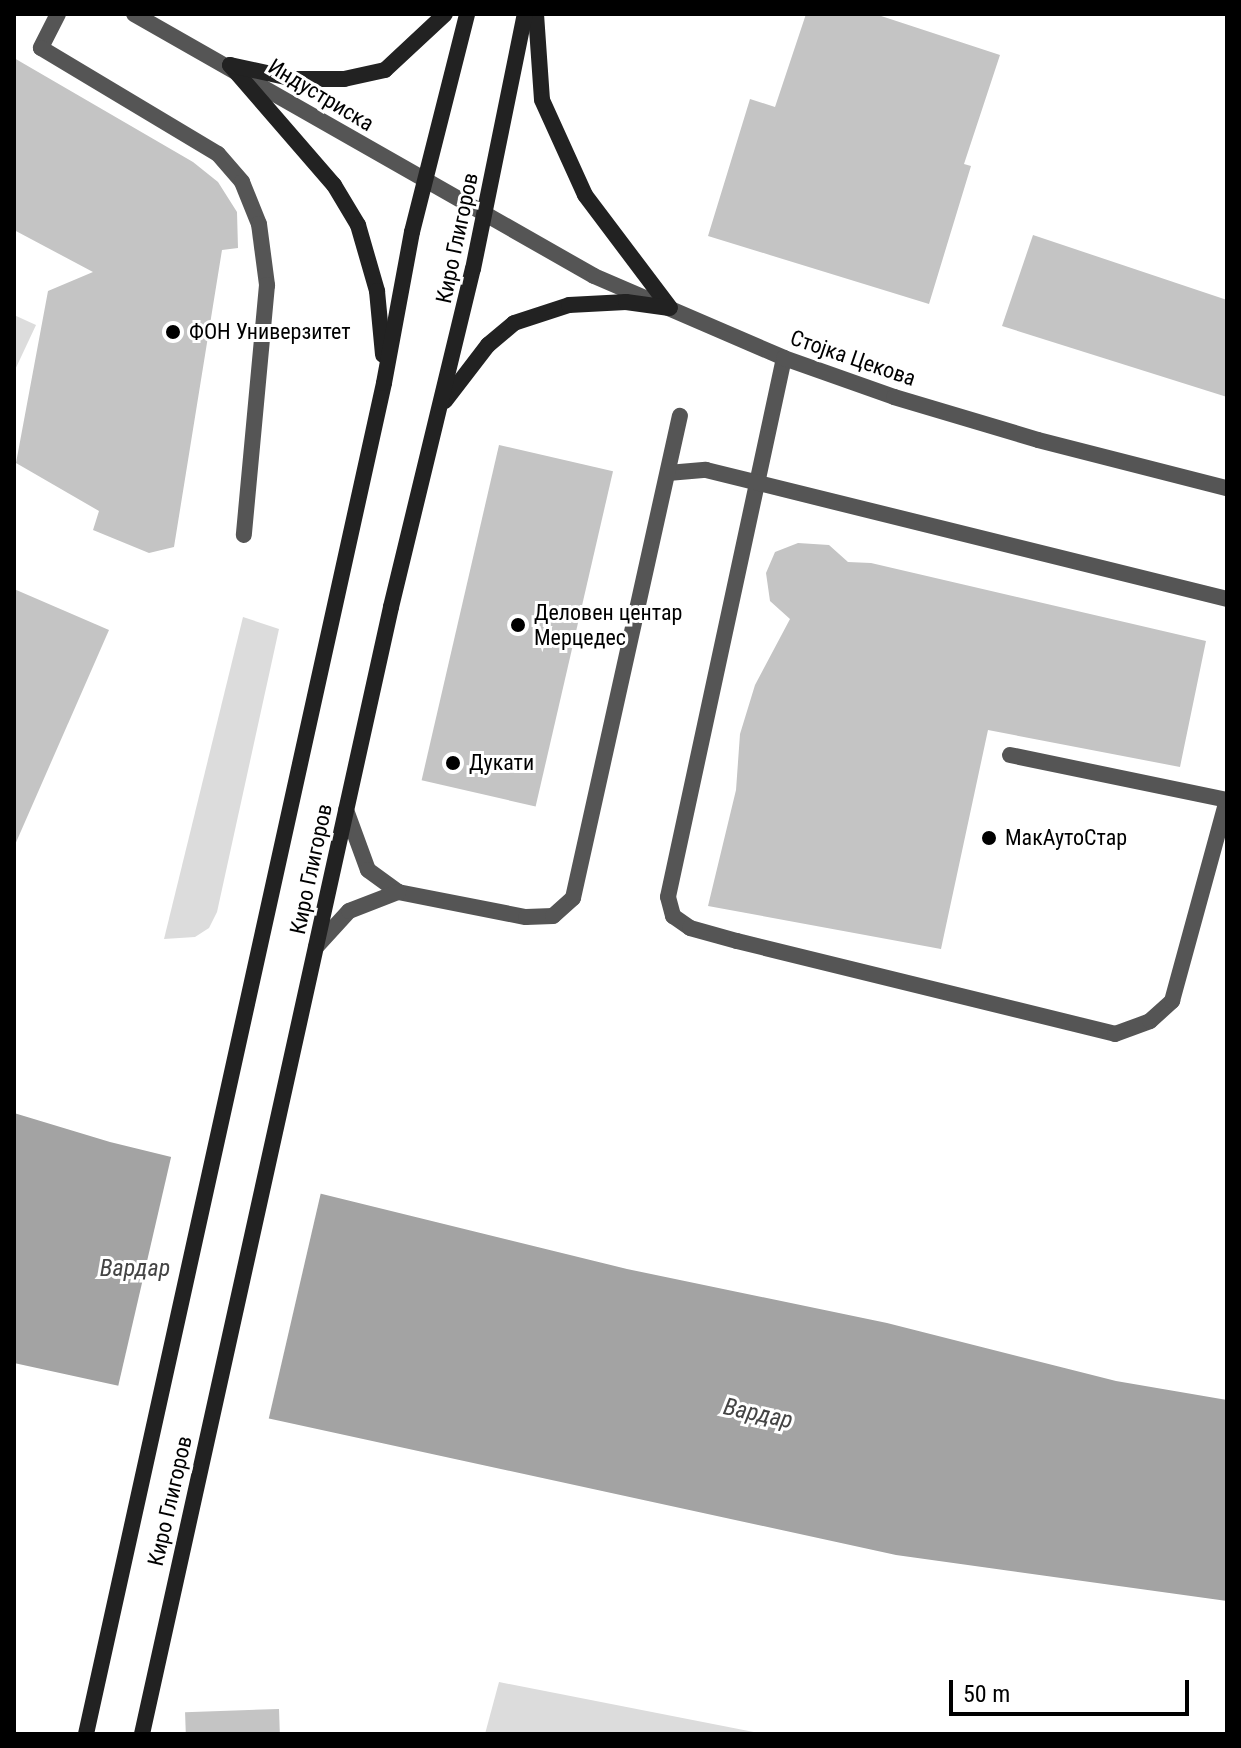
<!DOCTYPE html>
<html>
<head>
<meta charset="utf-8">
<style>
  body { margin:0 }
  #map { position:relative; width:1241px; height:1748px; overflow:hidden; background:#fff; font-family:"Roboto Condensed",sans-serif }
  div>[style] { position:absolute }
  .green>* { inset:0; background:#dcdcdc }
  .water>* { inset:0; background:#a3a3a3 }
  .pier>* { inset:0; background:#fff; transform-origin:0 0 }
  .building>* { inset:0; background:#c4c4c4; transform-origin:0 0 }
  .lane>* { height:16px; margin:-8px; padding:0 8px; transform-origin:8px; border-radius:8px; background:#555 }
  .street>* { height:16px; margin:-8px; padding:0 8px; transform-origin:8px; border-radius:8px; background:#555 }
  .secondary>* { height:16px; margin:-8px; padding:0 8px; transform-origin:8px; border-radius:8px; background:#222 }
  .dots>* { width:22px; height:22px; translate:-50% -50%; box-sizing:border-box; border:4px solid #fff; border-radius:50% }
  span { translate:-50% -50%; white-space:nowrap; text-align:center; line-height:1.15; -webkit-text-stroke:6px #fff; paint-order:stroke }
  .street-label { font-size:22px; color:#000 }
  .poi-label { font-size:22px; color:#000 }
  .left { translate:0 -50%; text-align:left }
  .water-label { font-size:24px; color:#444; font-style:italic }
  .frame { position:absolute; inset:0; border:16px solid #000; pointer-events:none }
  .scale { position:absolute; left:949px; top:1680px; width:240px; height:36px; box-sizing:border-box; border:4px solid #000; border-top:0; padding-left:10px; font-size:24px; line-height:28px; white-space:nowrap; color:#000; -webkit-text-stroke:6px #fff; paint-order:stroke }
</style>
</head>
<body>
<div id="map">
  <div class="green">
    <i style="clip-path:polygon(14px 315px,36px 325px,14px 372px)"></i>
    <i style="clip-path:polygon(243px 617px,279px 629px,217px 912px,209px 928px,195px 937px,164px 939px)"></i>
    <i style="clip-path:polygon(499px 1682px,764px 1734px,485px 1734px)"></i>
  </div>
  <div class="water">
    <i style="clip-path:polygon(14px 1113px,110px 1142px,627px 1269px,887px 1323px,1116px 1381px,1227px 1400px,1227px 1601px,896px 1555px,14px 1363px)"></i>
  </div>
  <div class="pier">
    <i style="left:172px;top:1153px;width:154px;height:243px;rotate:13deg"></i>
  </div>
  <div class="building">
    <i style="clip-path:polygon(806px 14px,875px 14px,1000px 55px,964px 164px,971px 166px,929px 304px,708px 236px,750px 99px,775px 107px)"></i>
    <i style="clip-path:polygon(14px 58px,193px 162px,218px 182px,237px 212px,238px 248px,222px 250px,174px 547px,149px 553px,93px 530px,99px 511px,16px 463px,48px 291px,93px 272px,14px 230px)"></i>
    <i style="clip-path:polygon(1033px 235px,1227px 300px,1227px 397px,1002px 326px)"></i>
    <i style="left:499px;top:445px;width:117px;height:344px;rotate:13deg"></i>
    <i style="clip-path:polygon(798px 543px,829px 545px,848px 562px,871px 563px,1206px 641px,1180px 767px,988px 730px,941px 949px,708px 906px,736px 790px,740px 734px,755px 685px,790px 619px,770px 601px,766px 573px,775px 552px)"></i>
    <i style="clip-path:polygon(14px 589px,109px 630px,14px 847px)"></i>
    <i style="left:279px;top:1709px;width:25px;height:94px;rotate:88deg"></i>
  </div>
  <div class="lane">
    <i style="left:58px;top:14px;width:38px;rotate:117deg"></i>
    <i style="left:41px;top:48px;width:206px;rotate:30.9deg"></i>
    <i style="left:218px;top:154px;width:37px;rotate:49deg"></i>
    <i style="left:242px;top:182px;width:45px;rotate:68deg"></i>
    <i style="left:259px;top:224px;width:62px;rotate:82.5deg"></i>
    <i style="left:267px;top:285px;width:251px;rotate:95.3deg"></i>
    <i style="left:784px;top:358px;width:551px;rotate:102.15deg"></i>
    <i style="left:668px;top:897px;width:20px;rotate:75deg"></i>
    <i style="left:673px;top:916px;width:21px;rotate:35deg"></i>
    <i style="left:690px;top:928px;width:49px;rotate:15.5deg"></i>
    <i style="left:737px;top:941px;width:389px;rotate:13.8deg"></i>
    <i style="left:1115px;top:1034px;width:37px;rotate:-20deg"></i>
    <i style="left:1150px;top:1021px;width:30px;rotate:-42deg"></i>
    <i style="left:1172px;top:1001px;width:208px;rotate:-74.7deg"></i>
    <i style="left:668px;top:473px;width:38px;rotate:-5deg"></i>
    <i style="left:706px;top:470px;width:537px;rotate:13.91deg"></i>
    <i style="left:1010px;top:755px;width:222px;rotate:11.7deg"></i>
    <i style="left:346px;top:810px;width:64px;rotate:69.9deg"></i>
    <i style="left:368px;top:870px;width:37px;rotate:36deg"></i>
    <i style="left:398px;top:892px;width:130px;rotate:11.1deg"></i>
    <i style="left:526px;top:917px;width:27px;rotate:-2deg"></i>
    <i style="left:553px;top:916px;width:27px;rotate:-42deg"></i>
    <i style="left:573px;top:898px;width:494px;rotate:-77.5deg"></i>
    <i style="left:316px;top:947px;width:49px;rotate:-47.5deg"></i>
    <i style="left:349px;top:911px;width:53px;rotate:-21.2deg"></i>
  </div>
  <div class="street">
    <i style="left:134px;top:14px;width:529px;rotate:29.66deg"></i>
    <i style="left:594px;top:276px;width:207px;rotate:23.3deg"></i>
    <i style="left:784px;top:358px;width:117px;rotate:19.5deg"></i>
    <i style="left:894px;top:397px;width:150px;rotate:16.6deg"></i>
    <i style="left:1038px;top:440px;width:195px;rotate:14.3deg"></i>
  </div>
  <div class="secondary">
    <i style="left:536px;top:14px;width:86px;rotate:86deg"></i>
    <i style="left:542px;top:100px;width:104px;rotate:65.6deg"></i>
    <i style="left:585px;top:195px;width:141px;rotate:53deg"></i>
    <i style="left:230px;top:65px;width:159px;rotate:49.1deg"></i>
    <i style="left:334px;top:185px;width:47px;rotate:59deg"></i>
    <i style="left:358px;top:225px;width:69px;rotate:73.9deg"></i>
    <i style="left:377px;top:291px;width:64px;rotate:84.6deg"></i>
    <i style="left:230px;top:65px;width:66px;rotate:12.2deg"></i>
    <i style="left:295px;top:79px;width:49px"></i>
    <i style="left:344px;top:79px;width:42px;rotate:-12.4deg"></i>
    <i style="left:385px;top:70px;width:82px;rotate:-43deg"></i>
    <i style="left:445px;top:401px;width:71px;rotate:-52.5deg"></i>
    <i style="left:488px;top:345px;width:34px;rotate:-40deg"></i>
    <i style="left:514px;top:323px;width:58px;rotate:-18.1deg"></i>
    <i style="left:569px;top:305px;width:57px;rotate:-3deg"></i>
    <i style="left:626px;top:302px;width:44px;rotate:7.8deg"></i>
    <i style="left:86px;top:1734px;width:1383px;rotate:-77.56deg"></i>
    <i style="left:384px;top:383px;width:154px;rotate:-79.5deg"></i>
    <i style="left:412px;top:232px;width:225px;rotate:-75.8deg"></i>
    <i style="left:142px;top:1734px;width:1154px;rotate:-77.54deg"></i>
    <i style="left:391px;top:607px;width:348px;rotate:-76.4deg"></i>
    <i style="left:473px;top:269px;width:260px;rotate:-78.5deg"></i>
  </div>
  <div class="dots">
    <i style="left:173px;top:332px;background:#000"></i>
    <i style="left:518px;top:625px;background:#000"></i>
    <i style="left:453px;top:763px;background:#000"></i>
    <i style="left:989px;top:838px;background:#000"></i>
  </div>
  <div class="street-label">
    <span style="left:321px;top:95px;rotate:31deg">Индустриска</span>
    <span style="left:457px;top:238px;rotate:-78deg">Киро Глигоров</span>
    <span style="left:853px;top:358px;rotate:19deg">Стојка Цекова</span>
    <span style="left:311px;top:869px;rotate:-78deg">Киро Глигоров</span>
    <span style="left:170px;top:1501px;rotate:-77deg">Киро Глигоров</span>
  </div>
  <div class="poi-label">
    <span class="left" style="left:189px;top:332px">ФОН Универзитет</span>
    <span class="left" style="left:534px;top:625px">Деловен центар<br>Мерцедес</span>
    <span class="left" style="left:469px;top:763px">Дукати</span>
    <span class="left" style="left:1005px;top:838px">МакАутоСтар</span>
  </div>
  <div class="water-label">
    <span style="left:135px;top:1269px">Вардар</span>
    <span style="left:758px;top:1414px;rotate:12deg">Вардар</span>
  </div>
  <div class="frame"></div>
  <div class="scale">50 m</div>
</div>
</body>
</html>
